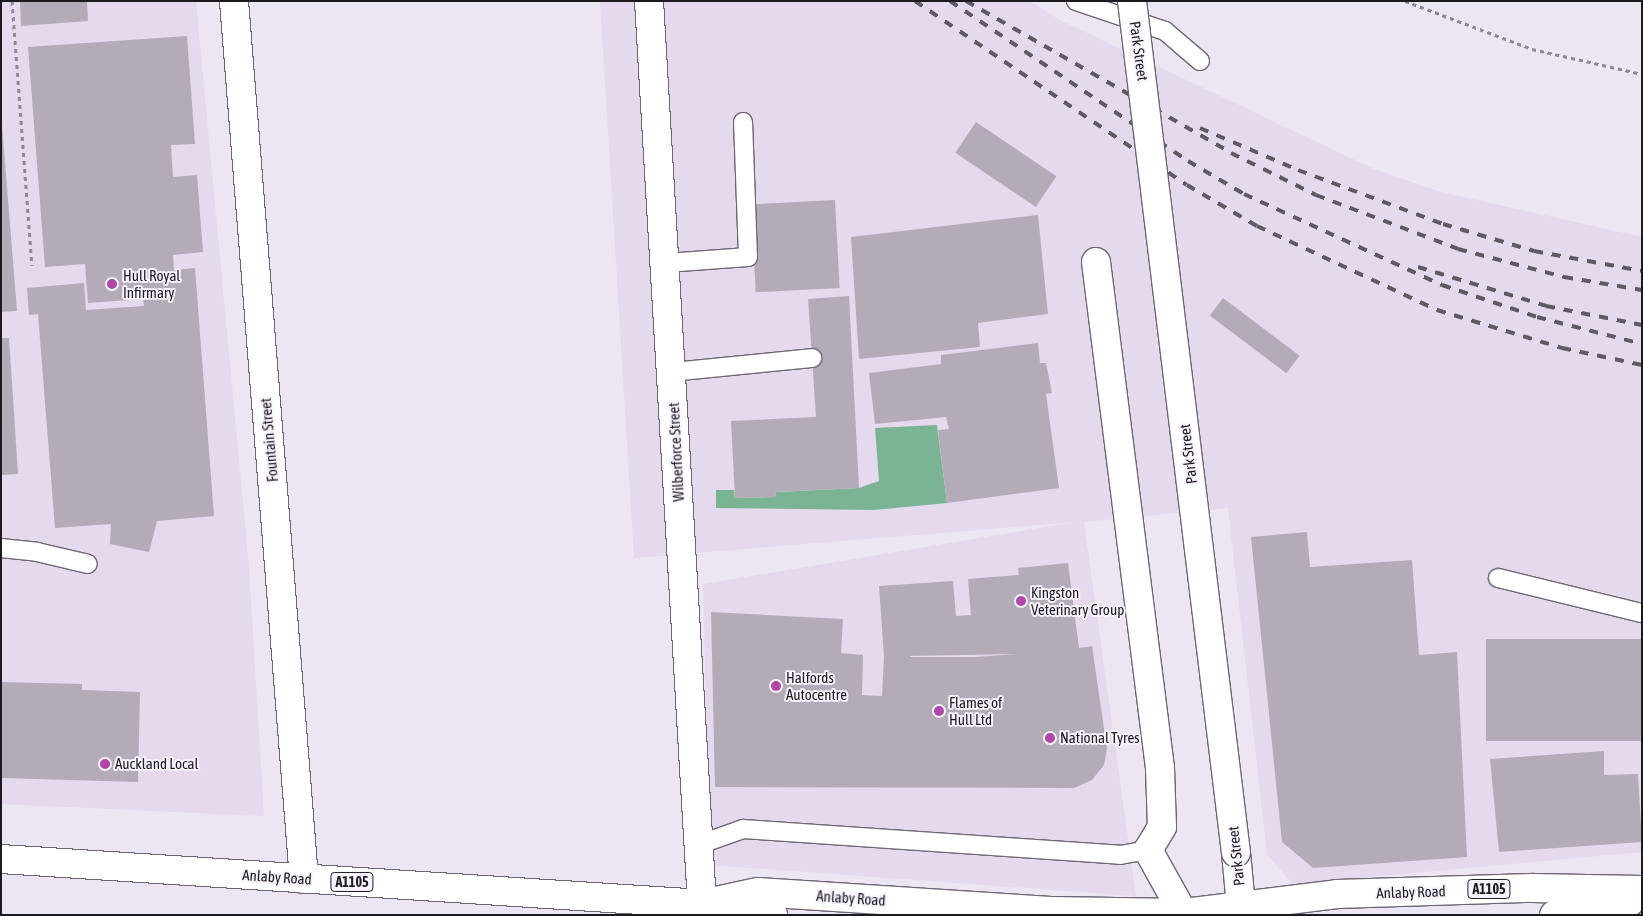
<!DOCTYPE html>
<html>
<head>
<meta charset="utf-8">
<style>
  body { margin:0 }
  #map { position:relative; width:1643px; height:916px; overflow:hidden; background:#ece5f2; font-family:"Asap Condensed",sans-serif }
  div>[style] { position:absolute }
  .built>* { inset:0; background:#e5d9ed }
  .forest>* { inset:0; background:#7bb495 }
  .building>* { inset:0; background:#b3acb8; transform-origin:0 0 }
  .path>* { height:3px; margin-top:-1.5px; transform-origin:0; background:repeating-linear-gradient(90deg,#8d8891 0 4px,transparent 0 8px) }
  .roads { filter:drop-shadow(1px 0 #6e6773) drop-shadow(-1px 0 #6e6773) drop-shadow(0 1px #6e6773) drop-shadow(0 -1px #6e6773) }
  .lane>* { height:18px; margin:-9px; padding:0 9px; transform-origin:9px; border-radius:9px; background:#fff }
  .street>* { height:28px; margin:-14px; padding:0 14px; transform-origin:14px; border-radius:14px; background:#fff }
  .secondary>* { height:28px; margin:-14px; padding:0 14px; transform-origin:14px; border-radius:14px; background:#fff }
  .primary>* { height:28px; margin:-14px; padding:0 14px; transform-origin:14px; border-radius:14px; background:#fff }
  .rail>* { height:4px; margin-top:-2px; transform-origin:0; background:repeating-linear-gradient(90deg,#5e5a61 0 9px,transparent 0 18px) }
  .bridges { filter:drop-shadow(1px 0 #6e6773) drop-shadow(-1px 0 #6e6773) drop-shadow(0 1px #6e6773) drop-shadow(0 -1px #6e6773) }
  .secondary-bridge>* { height:28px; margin:-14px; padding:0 14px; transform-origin:14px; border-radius:14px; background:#fff }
  .dots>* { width:14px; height:14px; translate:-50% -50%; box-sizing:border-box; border:2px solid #f9f3fd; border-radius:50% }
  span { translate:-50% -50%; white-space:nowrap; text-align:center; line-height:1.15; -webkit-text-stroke:4px #f9f3fd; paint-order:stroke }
  .shield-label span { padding:1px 4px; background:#f9f3fd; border:1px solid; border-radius:4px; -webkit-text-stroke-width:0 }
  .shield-label { font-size:14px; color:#1d1a1f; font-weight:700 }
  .street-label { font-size:15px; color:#1d1a1f }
  .poi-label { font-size:15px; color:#1d1a1f }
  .left { translate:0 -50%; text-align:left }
  .frame { position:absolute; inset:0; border:2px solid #1d1a1f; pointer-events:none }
</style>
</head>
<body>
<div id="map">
  <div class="built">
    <i style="clip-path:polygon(1px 1px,196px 1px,249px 567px,264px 816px,1px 804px)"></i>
    <i style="clip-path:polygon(600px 1px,1030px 1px,1060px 20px,1374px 169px,1441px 192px,1642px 237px,1642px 852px,1293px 884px,1267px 855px,1228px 508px,1084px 522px,1136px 896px,710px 865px,703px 584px,1075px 522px,634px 558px)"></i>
  </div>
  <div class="forest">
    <i style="clip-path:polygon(937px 425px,947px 503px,874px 510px,716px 508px,716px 490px,734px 490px,735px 498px,775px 497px,776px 492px,859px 488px,879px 481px,875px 428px)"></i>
  </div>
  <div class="building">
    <i style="clip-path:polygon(20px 1px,87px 1px,88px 21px,21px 26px)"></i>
    <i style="clip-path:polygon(187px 36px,195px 144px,171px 145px,173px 177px,197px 175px,203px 252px,173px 255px,174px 270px,195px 268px,214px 516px,157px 521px,149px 552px,110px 544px,111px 524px,55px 528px,38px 314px,29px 315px,27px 288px,84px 283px,86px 310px,144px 306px,143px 299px,88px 303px,85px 264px,45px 267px,28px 47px)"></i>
    <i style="clip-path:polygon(1px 113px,17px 311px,1px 312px)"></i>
    <i style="left:976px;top:122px;width:97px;height:37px;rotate:34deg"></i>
    <i style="left:835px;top:200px;width:88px;height:84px;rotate:87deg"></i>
    <i style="clip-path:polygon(1038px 215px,1048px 314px,978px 323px,980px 347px,859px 359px,851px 237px)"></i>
    <i style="clip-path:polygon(849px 296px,859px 488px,776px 492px,775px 497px,735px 498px,731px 421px,816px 417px,808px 299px)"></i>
    <i style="left:1223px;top:298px;width:96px;height:22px;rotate:37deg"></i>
    <i style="clip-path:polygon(1px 338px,9px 338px,18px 474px,1px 475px)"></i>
    <i style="clip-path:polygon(1038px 343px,1040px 363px,1046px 363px,1052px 393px,1046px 394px,1059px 488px,947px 503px,938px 430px,949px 429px,946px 417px,875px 424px,869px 373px,941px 364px,941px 355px)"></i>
    <i style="clip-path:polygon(1307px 532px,1310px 567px,1412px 560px,1419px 655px,1457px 652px,1467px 857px,1313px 868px,1282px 842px,1251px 537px)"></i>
    <i style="clip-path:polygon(evenodd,1068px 563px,1079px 648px,1092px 646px,1107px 749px,1104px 765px,1092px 780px,1074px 788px,715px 787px,711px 612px,843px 619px,841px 653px,863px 655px,862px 695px,882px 696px,884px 656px,879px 586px,953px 581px,956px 616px,971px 615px,968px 579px,1019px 575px,1018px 568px,1068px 563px,1017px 654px,975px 657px,910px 657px,910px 656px,1017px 654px)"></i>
    <i style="left:1642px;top:639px;width:102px;height:156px;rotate:90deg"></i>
    <i style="clip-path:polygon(1px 682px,82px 684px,82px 690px,140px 692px,138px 782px,1px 778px)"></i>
    <i style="clip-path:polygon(1604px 751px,1604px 775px,1638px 774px,1642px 842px,1499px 852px,1490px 759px)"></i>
  </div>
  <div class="path">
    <i style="left:12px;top:1px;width:265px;rotate:85.7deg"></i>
    <i style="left:1405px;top:1px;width:136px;rotate:20.7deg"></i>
    <i style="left:1532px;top:49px;width:113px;rotate:12.8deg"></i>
  </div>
  <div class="roads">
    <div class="lane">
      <i style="left:1076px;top:1px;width:94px;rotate:18.6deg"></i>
      <i style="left:1165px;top:31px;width:46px;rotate:40.6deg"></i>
      <i style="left:666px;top:263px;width:82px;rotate:-4.2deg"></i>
      <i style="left:748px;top:257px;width:135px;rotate:-92.1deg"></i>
      <i style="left:672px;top:372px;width:141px;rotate:-5.7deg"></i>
      <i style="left:1px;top:548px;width:36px;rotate:6deg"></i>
      <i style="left:37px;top:552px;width:52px;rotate:13.2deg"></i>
      <i style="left:1498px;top:578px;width:148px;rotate:13.7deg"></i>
      <i style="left:698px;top:845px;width:48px;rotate:-19.6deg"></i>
      <i style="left:743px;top:829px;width:378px;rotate:3.9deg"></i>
      <i style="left:1120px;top:855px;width:28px;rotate:-10deg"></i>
    </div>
    <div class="street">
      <i style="left:234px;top:1px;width:881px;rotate:85.44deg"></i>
      <i style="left:649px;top:1px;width:905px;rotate:86.64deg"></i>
      <i style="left:1096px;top:262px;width:510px;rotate:82.79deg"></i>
      <i style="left:1160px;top:768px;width:59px;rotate:88.1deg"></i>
      <i style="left:1162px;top:827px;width:27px;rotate:121deg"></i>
      <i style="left:1148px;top:850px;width:72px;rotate:60.9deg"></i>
    </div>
    <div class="secondary">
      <i style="left:1236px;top:853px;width:53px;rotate:84.6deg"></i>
    </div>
    <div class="primary">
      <i style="left:1px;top:859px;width:702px;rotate:3.67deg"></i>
      <i style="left:702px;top:904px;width:72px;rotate:8.8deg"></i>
      <i style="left:702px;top:904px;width:57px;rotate:-12.1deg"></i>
      <i style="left:758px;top:892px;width:293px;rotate:3.7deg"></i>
      <i style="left:1050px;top:911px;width:133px;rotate:0.9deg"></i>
      <i style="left:1183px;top:913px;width:155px;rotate:-7deg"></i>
      <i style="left:1337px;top:894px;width:195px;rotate:-1.8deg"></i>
      <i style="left:1532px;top:888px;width:110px;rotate:1deg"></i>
      <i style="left:1554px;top:915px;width:77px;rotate:-9.7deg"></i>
    </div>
  </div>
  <div class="rail">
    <i style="left:915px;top:1px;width:328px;rotate:34.1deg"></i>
    <i style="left:1187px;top:185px;width:81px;rotate:30.4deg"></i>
    <i style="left:1257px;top:226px;width:199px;rotate:25deg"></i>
    <i style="left:1437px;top:310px;width:131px;rotate:16.9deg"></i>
    <i style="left:1562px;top:348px;width:82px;rotate:12deg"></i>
    <i style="left:950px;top:1px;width:287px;rotate:33.9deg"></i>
    <i style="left:1188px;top:161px;width:65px;rotate:30.5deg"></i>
    <i style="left:1244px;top:194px;width:218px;rotate:24.7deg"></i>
    <i style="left:1442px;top:285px;width:100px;rotate:18.6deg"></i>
    <i style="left:1537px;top:317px;width:108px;rotate:14.4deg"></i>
    <i style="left:966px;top:1px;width:305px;rotate:29.8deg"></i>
    <i style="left:1231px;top:153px;width:95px;rotate:26.3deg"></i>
    <i style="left:1316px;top:195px;width:152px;rotate:20.8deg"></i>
    <i style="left:1458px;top:249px;width:110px;rotate:14.8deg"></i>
    <i style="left:1564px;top:277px;width:79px;rotate:9.5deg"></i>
    <i style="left:1200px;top:128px;width:107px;rotate:23.2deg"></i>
    <i style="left:1298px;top:170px;width:155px;rotate:20.4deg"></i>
    <i style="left:1443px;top:224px;width:95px;rotate:16.5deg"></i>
    <i style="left:1534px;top:251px;width:110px;rotate:10.5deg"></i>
    <i style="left:1418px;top:267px;width:134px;rotate:16.9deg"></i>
    <i style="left:1546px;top:306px;width:98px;rotate:11.2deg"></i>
  </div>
  <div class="bridges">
    <div class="secondary-bridge">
      <i style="left:1132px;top:1px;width:858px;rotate:83.04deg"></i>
    </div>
  </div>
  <div class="dots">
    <i style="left:112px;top:284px;background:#af46a8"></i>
    <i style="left:1021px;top:601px;background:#af46a8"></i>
    <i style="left:776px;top:686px;background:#af46a8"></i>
    <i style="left:939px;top:711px;background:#af46a8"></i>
    <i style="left:1050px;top:738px;background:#af46a8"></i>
    <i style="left:105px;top:764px;background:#af46a8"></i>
  </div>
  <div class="shield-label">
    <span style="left:352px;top:882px">A1105</span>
    <span style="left:1489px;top:889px">A1105</span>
  </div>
  <div class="street-label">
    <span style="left:1139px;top:51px;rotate:82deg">Park Street</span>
    <span style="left:269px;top:440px;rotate:-95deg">Fountain Street</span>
    <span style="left:676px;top:452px;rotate:-93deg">Wilberforce Street</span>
    <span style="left:1188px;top:454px;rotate:-97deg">Park Street</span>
    <span style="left:1236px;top:856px;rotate:-96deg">Park Street</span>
    <span style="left:277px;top:877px;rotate:4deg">Anlaby Road</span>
    <span style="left:1411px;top:892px;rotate:-2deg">Anlaby Road</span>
    <span style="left:851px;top:898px;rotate:4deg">Anlaby Road</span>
  </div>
  <div class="poi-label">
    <span class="left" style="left:123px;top:284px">Hull Royal<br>Infirmary</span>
    <span class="left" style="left:1031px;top:601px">Kingston<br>Veterinary Group</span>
    <span class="left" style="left:786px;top:686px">Halfords<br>Autocentre</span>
    <span class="left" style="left:949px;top:711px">Flames of<br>Hull Ltd</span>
    <span class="left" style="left:1060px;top:738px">National Tyres</span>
    <span class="left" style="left:115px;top:764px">Auckland Local</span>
  </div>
  <div class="frame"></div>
</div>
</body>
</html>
